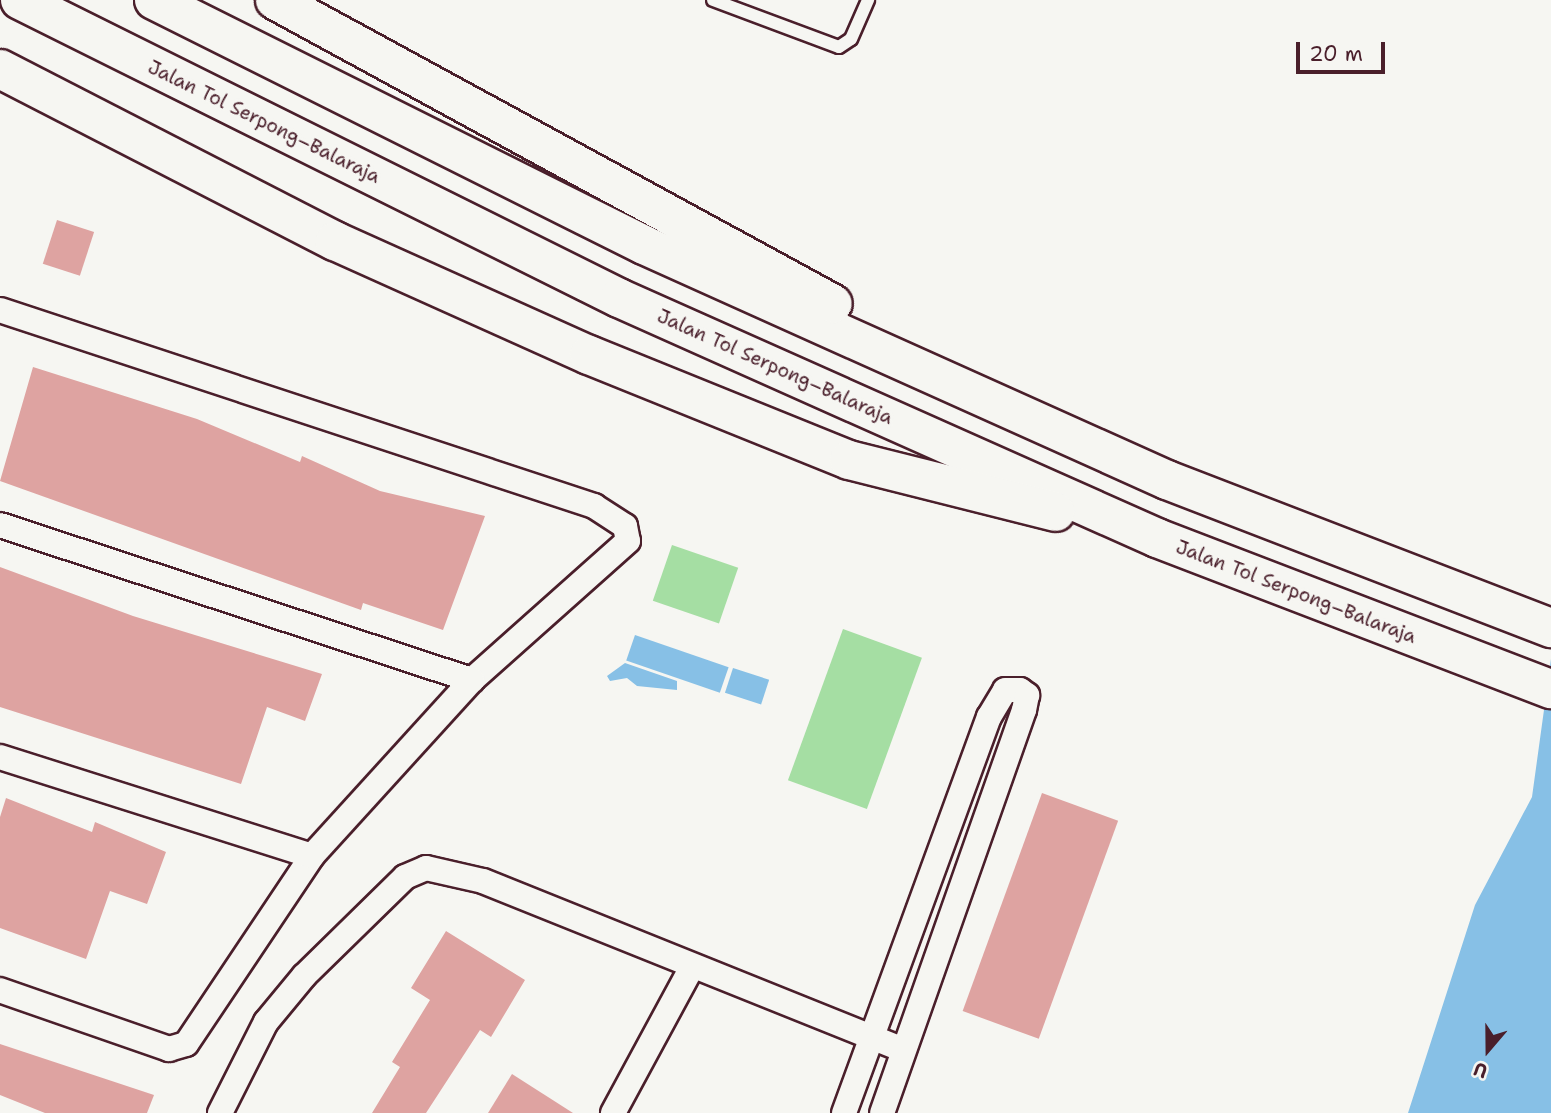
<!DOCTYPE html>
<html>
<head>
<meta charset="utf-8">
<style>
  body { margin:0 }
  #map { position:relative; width:1551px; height:1113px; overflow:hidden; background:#f6f6f2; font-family:"Shantell Sans",sans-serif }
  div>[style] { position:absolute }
  .green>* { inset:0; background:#a5dea3; transform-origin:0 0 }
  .water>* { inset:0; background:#87c0e6; transform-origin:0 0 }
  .building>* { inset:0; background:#dea3a1; transform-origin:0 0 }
  .roads { filter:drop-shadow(2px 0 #4a1f2b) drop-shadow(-2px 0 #4a1f2b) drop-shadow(0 2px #4a1f2b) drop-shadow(0 -2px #4a1f2b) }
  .lane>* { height:12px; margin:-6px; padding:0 6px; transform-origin:6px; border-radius:6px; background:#f6f6f2 }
  .street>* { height:24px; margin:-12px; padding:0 12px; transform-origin:12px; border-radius:12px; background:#f6f6f2 }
  .highway>* { height:38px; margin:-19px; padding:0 19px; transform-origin:19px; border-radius:19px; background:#f6f6f2 }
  span { translate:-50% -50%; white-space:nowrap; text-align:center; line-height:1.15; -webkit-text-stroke:6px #f6f6f2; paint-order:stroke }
  .street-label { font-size:19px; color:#4a1f2b }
  .north { position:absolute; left:1453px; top:1015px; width:70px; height:70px; -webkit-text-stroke:5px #f6f6f2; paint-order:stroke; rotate:200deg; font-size:19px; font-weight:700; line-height:28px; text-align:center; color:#4a1f2b }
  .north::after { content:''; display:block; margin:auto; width:24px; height:32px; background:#4a1f2b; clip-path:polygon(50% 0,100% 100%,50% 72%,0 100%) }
  .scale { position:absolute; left:1296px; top:42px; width:89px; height:32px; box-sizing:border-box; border:4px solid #4a1f2b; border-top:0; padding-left:9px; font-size:21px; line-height:24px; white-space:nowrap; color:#4a1f2b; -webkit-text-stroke:5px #f6f6f2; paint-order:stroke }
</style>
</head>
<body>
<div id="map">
  <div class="green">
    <i style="left:672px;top:545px;width:70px;height:59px;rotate:19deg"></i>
    <i style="left:843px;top:629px;width:84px;height:161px;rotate:20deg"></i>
  </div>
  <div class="water">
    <i style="left:635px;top:635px;width:99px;height:27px;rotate:19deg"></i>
    <i style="clip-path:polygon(1551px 659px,1551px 1113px,1408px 1113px,1475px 905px,1532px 797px)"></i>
    <i style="clip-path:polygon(625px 663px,677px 681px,677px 690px,637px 686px,627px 678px,610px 681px,607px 676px)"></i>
    <i style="left:733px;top:668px;width:38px;height:26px;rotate:18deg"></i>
  </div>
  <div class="building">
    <i style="left:57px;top:220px;width:39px;height:46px;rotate:18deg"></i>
    <i style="clip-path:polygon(33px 367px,197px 419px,300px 462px,302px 456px,380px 491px,485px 516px,443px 630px,363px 603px,361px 610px,0 481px)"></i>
    <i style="clip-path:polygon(0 567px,133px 616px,322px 674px,305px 721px,267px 707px,241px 784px,0 707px)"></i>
    <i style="left:1042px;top:793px;width:81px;height:232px;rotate:20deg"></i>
    <i style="clip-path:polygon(6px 798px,92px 832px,95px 822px,166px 852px,147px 904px,110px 891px,86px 959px,0 928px,0 817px)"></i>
    <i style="clip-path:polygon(446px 931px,525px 980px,491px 1037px,480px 1030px,426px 1113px,372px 1113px,400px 1067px,392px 1062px,430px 1000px,411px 988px)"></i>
    <i style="clip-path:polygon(0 1044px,154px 1095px,147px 1113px,45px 1113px,0 1095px)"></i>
    <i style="clip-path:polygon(512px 1074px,573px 1113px,488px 1113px)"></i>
  </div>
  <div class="roads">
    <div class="lane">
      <i style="left:713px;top:0;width:134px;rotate:20.5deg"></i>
      <i style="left:839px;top:47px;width:14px;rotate:-34deg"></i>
      <i style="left:851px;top:39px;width:43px;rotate:-66.4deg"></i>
    </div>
    <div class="street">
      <i style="left:0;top:310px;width:626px;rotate:18.26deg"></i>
      <i style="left:594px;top:506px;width:37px;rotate:33deg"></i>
      <i style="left:625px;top:526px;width:15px;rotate:79deg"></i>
      <i style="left:628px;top:541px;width:209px;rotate:138.3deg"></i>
      <i style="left:472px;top:680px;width:238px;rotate:132.3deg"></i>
      <i style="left:312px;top:856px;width:226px;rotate:123.8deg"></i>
      <i style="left:186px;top:1044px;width:18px;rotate:164deg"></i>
      <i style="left:169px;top:1049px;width:179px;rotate:-160.8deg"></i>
      <i style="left:0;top:525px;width:497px;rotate:18.2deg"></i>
      <i style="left:0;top:757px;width:327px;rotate:17.6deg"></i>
      <i style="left:220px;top:1113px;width:102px;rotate:-63.2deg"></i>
      <i style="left:266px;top:1022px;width:60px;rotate:-50.4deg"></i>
      <i style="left:304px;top:976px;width:141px;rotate:-44.4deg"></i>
      <i style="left:405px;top:877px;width:23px;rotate:-23deg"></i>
      <i style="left:426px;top:868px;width:58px;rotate:12.8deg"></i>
      <i style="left:483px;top:881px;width:453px;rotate:21.9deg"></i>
      <i style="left:613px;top:1113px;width:166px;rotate:-61.6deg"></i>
      <i style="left:844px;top:1113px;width:422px;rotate:-69.9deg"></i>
      <i style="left:989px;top:717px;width:31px;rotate:-59deg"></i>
      <i style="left:1005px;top:690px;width:15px"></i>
      <i style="left:1020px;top:690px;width:9px;rotate:36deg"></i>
      <i style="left:1027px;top:695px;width:15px;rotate:101deg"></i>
      <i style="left:1024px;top:710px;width:427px;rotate:109.4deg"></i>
    </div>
    <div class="highway">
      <i style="left:20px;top:0;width:669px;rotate:26.45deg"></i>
      <i style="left:619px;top:298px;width:589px;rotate:24.04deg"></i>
      <i style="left:1157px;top:538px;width:422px;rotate:21deg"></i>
      <i style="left:154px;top:0;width:548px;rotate:26.57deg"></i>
      <i style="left:644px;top:245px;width:573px;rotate:24.2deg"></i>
      <i style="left:1167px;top:480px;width:412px;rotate:21.1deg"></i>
      <i style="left:275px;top:0;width:635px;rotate:28.58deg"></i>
      <i style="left:0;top:69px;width:377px;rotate:27.2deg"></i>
      <i style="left:335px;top:241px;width:278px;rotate:24.2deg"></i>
      <i style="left:589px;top:355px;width:280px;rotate:22deg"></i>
      <i style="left:849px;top:460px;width:213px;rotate:14.1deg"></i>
    </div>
  </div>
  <div class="street-label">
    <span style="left:264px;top:122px;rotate:26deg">Jalan Tol Serpong–Balaraja</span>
    <span style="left:775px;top:367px;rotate:24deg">Jalan Tol Serpong–Balaraja</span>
    <span style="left:1296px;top:592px;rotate:21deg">Jalan Tol Serpong–Balaraja</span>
  </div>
  <div class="north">U</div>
  <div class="scale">20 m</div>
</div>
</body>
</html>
